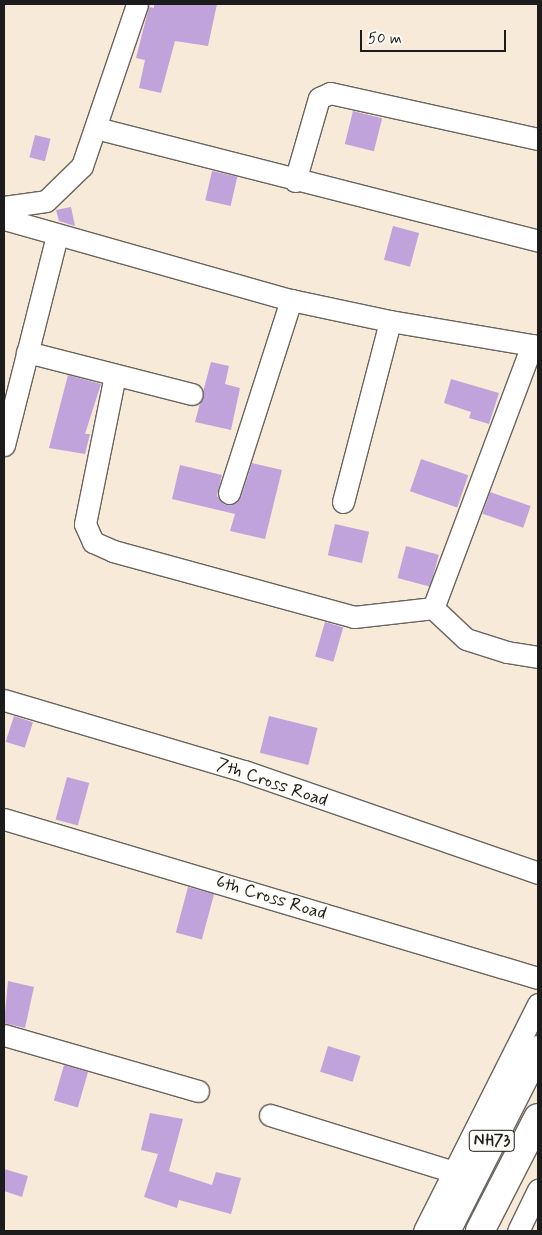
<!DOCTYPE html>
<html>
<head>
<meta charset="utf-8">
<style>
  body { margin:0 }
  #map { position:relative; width:542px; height:1235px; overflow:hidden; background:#f8ead8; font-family:Mynerve,sans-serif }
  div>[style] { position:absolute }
  .building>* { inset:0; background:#c1a3db; transform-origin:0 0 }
  .roads { filter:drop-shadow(1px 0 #69645e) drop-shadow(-1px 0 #69645e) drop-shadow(0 1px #69645e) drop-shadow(0 -1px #69645e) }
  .minor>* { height:21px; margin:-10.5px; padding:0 10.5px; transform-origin:10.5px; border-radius:10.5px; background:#fff }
  .highway>* { height:28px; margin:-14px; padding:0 14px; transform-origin:14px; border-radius:14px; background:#fff }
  span { translate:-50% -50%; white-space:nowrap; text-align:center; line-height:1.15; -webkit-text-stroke:4.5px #fdfcf7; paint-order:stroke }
  .shield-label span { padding:1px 4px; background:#fdfcf7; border:1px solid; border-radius:4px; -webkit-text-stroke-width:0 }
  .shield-label { font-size:16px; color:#1c1c1c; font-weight:700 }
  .street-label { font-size:18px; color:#1c1c1c }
  .frame { position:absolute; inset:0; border:5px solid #1c1c1c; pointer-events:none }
  .scale { position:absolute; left:360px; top:30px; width:146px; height:22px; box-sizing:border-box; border:2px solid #1c1c1c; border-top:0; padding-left:6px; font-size:15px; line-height:18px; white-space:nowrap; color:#1c1c1c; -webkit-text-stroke:4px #fdfcf7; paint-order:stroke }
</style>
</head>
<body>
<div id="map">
  <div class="building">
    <i style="clip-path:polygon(154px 4px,217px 4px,208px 46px,175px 41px,161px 93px,139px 88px,145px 60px,136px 58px,149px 7px,154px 8px)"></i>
    <i style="left:353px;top:111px;width:30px;height:34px;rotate:14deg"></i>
    <i style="left:35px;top:135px;width:16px;height:23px;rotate:14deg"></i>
    <i style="left:212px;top:171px;width:26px;height:30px;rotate:13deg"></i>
    <i style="clip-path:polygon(71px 207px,75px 226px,59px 221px,56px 210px)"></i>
    <i style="left:393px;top:226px;width:27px;height:35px;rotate:15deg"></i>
    <i style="clip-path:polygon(211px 362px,229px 366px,225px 384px,240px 388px,231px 430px,195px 422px)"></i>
    <i style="clip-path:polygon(68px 375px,101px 384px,85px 434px,90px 434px,85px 454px,49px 448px)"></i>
    <i style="clip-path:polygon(451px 379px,499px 393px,489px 424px,469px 418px,471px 412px,444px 403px)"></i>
    <i style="left:421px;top:459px;width:50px;height:34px;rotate:19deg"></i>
    <i style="clip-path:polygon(252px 463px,282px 470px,265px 539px,230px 531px,235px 514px,172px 499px,180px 465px,222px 475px,217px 496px,225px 505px,232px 505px,241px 497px)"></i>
    <i style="left:490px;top:492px;width:43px;height:23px;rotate:19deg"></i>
    <i style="left:335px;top:524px;width:35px;height:32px;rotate:13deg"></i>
    <i style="left:406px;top:546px;width:34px;height:33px;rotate:15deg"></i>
    <i style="left:325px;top:622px;width:19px;height:36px;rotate:16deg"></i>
    <i style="left:14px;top:716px;width:20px;height:27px;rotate:18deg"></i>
    <i style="left:269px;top:716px;width:50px;height:38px;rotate:14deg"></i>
    <i style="left:67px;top:777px;width:23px;height:44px;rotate:15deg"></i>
    <i style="left:188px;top:887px;width:27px;height:47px;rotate:15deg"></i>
    <i style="clip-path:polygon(8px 981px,34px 987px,25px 1028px,4px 1023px)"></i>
    <i style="left:328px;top:1046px;width:34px;height:27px;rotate:17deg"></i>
    <i style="left:64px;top:1065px;width:25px;height:37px;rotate:16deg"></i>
    <i style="clip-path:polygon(150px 1113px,183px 1119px,169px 1171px,212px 1185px,216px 1172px,241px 1178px,231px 1214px,179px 1200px,177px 1208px,144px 1197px,158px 1154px,141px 1150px)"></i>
    <i style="clip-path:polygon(4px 1169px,28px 1176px,22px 1197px,4px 1191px)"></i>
  </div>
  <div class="roads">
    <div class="minor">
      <i style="left:96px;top:128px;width:456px;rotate:14.3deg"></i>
      <i style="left:295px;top:181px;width:86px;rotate:-73.9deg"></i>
      <i style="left:319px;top:98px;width:12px;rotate:-24deg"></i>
      <i style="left:330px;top:93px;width:213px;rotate:12.5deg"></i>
      <i style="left:4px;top:207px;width:42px;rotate:-8.1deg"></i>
      <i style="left:46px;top:201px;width:50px;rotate:-44.2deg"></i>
      <i style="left:82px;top:166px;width:171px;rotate:-71.2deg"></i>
      <i style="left:4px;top:219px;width:298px;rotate:15.8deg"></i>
      <i style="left:291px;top:300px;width:101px;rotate:12deg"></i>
      <i style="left:390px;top:321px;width:150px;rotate:9.6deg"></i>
      <i style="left:532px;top:345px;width:281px;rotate:110.6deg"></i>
      <i style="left:433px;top:608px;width:45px;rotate:43.2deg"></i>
      <i style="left:466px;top:639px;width:43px;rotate:17.6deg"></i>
      <i style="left:507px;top:652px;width:31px;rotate:9deg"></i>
      <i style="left:27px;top:352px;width:170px;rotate:14.3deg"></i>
      <i style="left:115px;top:375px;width:152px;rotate:101.4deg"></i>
      <i style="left:85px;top:524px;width:20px;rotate:66deg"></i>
      <i style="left:93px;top:542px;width:22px;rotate:24deg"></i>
      <i style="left:113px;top:551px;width:250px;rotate:15.3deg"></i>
      <i style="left:354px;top:617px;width:80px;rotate:-6.5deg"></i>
      <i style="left:4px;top:445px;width:216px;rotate:-75.8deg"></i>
      <i style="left:229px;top:493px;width:203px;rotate:-72.2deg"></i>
      <i style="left:343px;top:502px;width:187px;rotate:-75.4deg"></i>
      <i style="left:4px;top:700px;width:250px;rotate:16.5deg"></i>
      <i style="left:244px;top:771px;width:311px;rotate:19.1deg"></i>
      <i style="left:4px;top:819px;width:557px;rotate:16.58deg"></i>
      <i style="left:4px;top:1035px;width:202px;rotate:16.1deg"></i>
      <i style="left:270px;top:1115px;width:193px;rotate:17.2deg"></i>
      <i style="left:424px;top:1231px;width:254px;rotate:-63.3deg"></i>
      <i style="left:518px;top:1231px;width:46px;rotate:-64deg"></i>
    </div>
    <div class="highway">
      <i style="left:446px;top:1231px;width:203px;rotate:-63.1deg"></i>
      <i style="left:480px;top:1231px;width:127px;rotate:-62.8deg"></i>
    </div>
  </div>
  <div class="shield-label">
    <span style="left:492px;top:1141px">NH73</span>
  </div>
  <div class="street-label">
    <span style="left:272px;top:783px;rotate:19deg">7th Cross Road</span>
    <span style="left:271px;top:898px;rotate:17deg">6th Cross Road</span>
  </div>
  <div class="frame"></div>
  <div class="scale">50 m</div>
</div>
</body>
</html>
